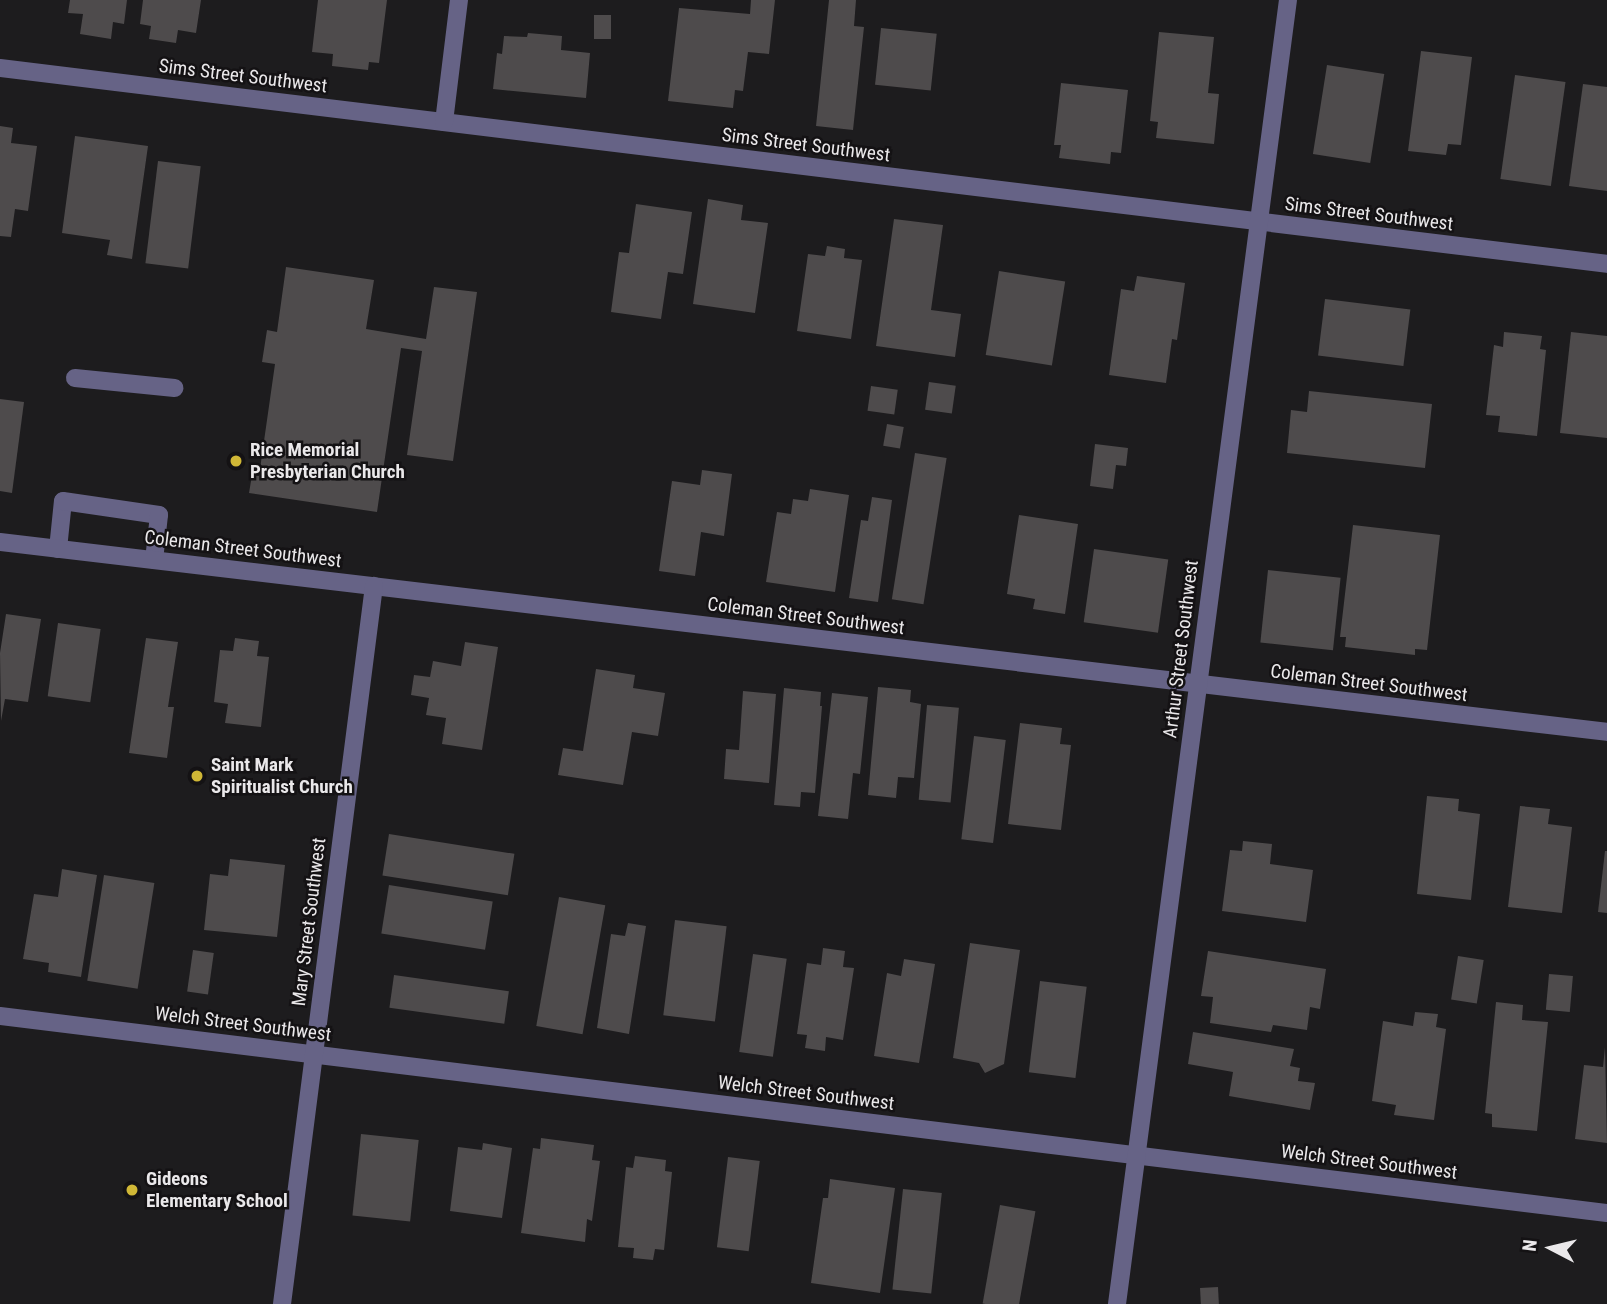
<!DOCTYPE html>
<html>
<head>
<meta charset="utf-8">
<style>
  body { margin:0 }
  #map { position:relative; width:1607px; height:1304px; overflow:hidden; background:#1d1c1e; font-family:"Roboto Condensed",sans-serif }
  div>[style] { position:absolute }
  .building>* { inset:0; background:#4e4b4c; transform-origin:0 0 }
  .service>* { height:18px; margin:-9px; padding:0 9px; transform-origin:9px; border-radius:9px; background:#666386 }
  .minor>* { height:18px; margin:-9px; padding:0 9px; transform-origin:9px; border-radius:9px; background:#666386 }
  .dots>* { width:19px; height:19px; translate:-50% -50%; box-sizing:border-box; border:4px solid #141214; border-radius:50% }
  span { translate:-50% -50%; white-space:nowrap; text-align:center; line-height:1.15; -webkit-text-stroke:5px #141214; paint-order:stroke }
  .street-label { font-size:19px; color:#eae8ea }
  .poi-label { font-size:19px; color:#eae8ea; font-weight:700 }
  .left { translate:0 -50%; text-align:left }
  .north { position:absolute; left:1516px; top:1213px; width:70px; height:70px; -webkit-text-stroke:5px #141214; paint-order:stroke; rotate:277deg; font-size:19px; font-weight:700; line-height:28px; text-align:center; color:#eae8ea }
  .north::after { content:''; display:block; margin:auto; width:24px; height:32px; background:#eae8ea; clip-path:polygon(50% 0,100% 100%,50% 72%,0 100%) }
</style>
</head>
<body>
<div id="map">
  <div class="building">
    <i style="clip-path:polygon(70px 0,127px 0,124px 24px,113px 22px,111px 39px,80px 34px,83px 14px,68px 13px)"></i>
    <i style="clip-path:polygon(143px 0,201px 0,196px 33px,178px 30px,176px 43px,149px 39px,151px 26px,140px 24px)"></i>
    <i style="clip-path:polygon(318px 0,387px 0,379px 63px,369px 62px,368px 70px,332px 66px,333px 54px,312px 52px)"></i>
    <i style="clip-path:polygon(751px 0,775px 0,769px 54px,748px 52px,743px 91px,735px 90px,733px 108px,668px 101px,679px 8px,750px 14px)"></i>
    <i style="clip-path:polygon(829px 0,856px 0,854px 26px,864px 27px,853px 130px,816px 126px)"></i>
    <i style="left:594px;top:15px;width:17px;height:24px"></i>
    <i style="left:881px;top:28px;width:56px;height:57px;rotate:6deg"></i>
    <i style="clip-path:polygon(1159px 32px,1214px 37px,1208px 93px,1219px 94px,1214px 144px,1156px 138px,1158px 122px,1150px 121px)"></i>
    <i style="clip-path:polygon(528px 33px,562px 36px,561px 50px,590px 53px,586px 98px,493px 89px,497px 53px,502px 54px,504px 36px,527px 37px)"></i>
    <i style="clip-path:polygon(1421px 51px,1472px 57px,1461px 145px,1448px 144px,1446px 155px,1408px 151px)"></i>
    <i style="left:1327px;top:65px;width:58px;height:90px;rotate:9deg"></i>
    <i style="left:1515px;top:75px;width:51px;height:105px;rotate:8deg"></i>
    <i style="clip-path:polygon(1061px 83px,1128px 90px,1121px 153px,1111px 152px,1110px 164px,1059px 158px,1061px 145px,1054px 145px)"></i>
    <i style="clip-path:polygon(1583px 84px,1607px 87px,1607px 191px,1569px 186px)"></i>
    <i style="clip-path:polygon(0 126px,13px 128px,11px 143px,37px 146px,28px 211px,15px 209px,11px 237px,0 236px)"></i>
    <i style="clip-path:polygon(75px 136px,148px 146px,132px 259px,107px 255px,110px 240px,62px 233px)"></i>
    <i style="left:158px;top:161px;width:43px;height:103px;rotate:7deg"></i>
    <i style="clip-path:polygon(708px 199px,743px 205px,741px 220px,768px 223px,755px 313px,693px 304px)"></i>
    <i style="clip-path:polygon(636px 204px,692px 212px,683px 274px,668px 272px,661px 319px,611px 312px,619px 252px,629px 253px)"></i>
    <i style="clip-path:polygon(894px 219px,943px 225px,931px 310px,961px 314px,955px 357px,876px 346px)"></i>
    <i style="clip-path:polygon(827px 246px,845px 249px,844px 258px,862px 260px,851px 339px,797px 331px,808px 254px,825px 256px)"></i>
    <i style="clip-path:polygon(286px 267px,374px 280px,366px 329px,426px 339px,434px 287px,477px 292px,453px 461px,407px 455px,422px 351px,401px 348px,377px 512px,249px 493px,252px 475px,259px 476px,275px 364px,262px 362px,267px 330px,277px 332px)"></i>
    <i style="left:999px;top:271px;width:67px;height:85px;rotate:9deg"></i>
    <i style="clip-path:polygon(1137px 276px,1185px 283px,1177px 340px,1172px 339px,1166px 383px,1109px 375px,1121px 289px,1134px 291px)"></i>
    <i style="left:1325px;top:299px;width:86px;height:57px;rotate:7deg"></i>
    <i style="clip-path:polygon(1504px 332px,1542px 336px,1540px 349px,1546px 350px,1537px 436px,1498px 432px,1500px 416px,1486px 415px,1494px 345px,1503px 347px)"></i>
    <i style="clip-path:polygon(1571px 332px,1607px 336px,1607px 438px,1560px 433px)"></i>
    <i style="left:929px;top:382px;width:27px;height:28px;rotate:8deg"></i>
    <i style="left:871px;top:386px;width:27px;height:25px;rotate:8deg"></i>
    <i style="clip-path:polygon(1309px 391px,1432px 404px,1425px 468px,1287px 453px,1291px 410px,1307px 412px)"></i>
    <i style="clip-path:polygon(0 399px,24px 402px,12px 493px,0 491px)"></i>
    <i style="left:887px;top:424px;width:17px;height:22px;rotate:10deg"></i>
    <i style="clip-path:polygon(1095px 444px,1128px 448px,1126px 466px,1116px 465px,1113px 489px,1090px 486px)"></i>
    <i style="left:915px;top:453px;width:32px;height:148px;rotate:9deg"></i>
    <i style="clip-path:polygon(702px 470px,732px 474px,724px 536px,701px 532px,695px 576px,659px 571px,672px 481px,700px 485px)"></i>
    <i style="clip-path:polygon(810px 489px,849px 495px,835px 592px,766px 582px,777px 512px,791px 514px,793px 499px,808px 501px)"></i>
    <i style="clip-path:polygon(872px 497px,892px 500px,878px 602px,849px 598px,861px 520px,868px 521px)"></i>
    <i style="clip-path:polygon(1019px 515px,1078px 524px,1065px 614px,1033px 609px,1035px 599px,1007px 594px)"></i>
    <i style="clip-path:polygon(1353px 525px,1440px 535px,1427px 650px,1415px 649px,1415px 655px,1345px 647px,1346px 637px,1340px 637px)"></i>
    <i style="left:1094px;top:549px;width:75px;height:74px;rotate:8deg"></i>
    <i style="left:1268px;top:570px;width:73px;height:73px;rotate:6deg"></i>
    <i style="clip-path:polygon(6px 614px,41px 619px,28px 702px,5px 699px,1px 721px,0 653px)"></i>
    <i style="left:58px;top:623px;width:43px;height:74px;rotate:8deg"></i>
    <i style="clip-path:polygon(146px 638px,178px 642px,168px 707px,174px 707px,167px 758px,129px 753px)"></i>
    <i style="clip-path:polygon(235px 638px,259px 641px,257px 656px,269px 657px,261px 727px,225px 723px,228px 704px,214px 702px,220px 650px,233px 651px)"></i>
    <i style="clip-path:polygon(465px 642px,498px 647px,482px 750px,442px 744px,446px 718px,426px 715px,429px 698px,411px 695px,414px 675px,430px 677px,433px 661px,461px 666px)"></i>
    <i style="clip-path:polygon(596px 669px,635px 675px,633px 688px,665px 693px,658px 736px,632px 732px,623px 785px,558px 775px,563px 748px,583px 751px)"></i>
    <i style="clip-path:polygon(878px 687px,911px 690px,910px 702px,921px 704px,914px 778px,898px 777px,896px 798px,868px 795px)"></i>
    <i style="clip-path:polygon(784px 688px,821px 692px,820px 706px,822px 706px,815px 793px,801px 792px,800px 807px,774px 805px)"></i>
    <i style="clip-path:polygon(743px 691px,776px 694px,769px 783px,724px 779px,726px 749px,739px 750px)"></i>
    <i style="clip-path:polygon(832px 693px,868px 697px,860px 774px,853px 773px,848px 819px,818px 816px)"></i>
    <i style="left:927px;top:705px;width:32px;height:95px;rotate:5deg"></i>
    <i style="clip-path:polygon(1020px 723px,1062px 728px,1060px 744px,1071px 745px,1061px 830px,1008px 824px)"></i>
    <i style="left:974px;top:736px;width:32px;height:104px;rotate:7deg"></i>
    <i style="clip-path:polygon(1427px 796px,1459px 799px,1458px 811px,1480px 814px,1471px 900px,1417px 894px)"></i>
    <i style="clip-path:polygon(1520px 806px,1550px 809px,1548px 824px,1572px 827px,1562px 913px,1508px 907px)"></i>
    <i style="left:389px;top:834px;width:127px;height:42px;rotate:9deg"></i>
    <i style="clip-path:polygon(1243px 841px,1272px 844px,1270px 864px,1313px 870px,1306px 922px,1222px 911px,1230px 850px,1242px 851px)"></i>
    <i style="clip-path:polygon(1605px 851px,1607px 851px,1607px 913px,1598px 912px)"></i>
    <i style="clip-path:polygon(230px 859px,285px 865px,277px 937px,204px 930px,210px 874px,228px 876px)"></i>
    <i style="clip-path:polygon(62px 869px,97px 875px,81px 977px,48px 972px,49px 963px,23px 959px,34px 894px,58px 897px)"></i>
    <i style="left:104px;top:875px;width:51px;height:107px;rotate:9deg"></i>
    <i style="left:389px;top:885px;width:105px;height:49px;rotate:9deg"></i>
    <i style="left:559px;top:897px;width:47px;height:131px;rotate:10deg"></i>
    <i style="left:675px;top:920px;width:52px;height:96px;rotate:7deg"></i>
    <i style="clip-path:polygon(628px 923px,646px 926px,629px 1034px,597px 1028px,611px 934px,625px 936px)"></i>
    <i style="clip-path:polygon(970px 943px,1020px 950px,1004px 1064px,985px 1073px,979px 1063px,953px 1058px)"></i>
    <i style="clip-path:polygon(823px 948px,845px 951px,843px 967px,854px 968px,843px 1040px,826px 1037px,825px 1051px,805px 1048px,807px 1035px,797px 1034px,807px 963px,821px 965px)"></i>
    <i style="left:193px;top:950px;width:21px;height:42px;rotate:8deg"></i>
    <i style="clip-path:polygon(1208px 951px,1326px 969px,1320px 1009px,1310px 1007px,1307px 1030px,1273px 1025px,1271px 1032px,1210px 1023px,1213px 997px,1201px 996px)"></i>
    <i style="left:753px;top:954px;width:34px;height:99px;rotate:8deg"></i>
    <i style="left:1458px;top:956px;width:26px;height:44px;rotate:9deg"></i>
    <i style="clip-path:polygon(904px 959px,935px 964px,919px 1063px,874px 1056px,887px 973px,901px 976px)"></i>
    <i style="left:1549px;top:974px;width:24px;height:36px;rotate:5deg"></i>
    <i style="left:394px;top:975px;width:116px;height:33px;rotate:8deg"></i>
    <i style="left:1040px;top:981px;width:47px;height:92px;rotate:7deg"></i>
    <i style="clip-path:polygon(1496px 1002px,1523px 1005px,1522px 1020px,1548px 1022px,1537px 1131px,1492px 1127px,1492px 1114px,1485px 1113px)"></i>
    <i style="clip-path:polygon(1415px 1012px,1438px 1014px,1436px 1027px,1446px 1029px,1434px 1120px,1394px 1115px,1396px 1105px,1372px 1101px,1383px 1021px,1413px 1026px)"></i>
    <i style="clip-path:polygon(1193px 1032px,1294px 1049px,1290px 1066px,1300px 1068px,1298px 1081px,1315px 1083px,1310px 1110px,1229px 1096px,1233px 1072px,1188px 1064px)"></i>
    <i style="clip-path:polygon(1605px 1047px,1607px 1143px,1575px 1139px,1584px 1065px,1603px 1067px)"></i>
    <i style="left:361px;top:1134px;width:58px;height:82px;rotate:6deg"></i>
    <i style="clip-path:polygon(541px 1138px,594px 1145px,592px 1160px,600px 1161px,592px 1221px,587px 1219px,585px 1242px,521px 1233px,533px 1148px,540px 1149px)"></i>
    <i style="clip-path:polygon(483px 1143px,512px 1148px,502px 1218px,450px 1211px,458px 1147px,482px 1150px)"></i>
    <i style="clip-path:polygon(635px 1156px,666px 1160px,665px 1171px,672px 1172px,664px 1250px,655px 1249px,653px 1260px,633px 1258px,634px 1248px,618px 1247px,626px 1167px,633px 1168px)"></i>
    <i style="left:728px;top:1157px;width:32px;height:91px;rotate:7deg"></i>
    <i style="clip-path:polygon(830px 1179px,895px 1188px,880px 1293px,811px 1283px,823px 1198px,828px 1198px)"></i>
    <i style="left:903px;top:1189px;width:39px;height:101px;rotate:6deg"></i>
    <i style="left:1000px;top:1205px;width:36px;height:100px;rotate:10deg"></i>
    <i style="left:1218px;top:1287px;width:17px;height:18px;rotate:87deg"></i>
  </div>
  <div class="service">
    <i style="left:75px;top:378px;width:100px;rotate:5.7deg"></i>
    <i style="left:58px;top:549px;width:48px;rotate:-84.1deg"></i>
    <i style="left:63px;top:501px;width:97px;rotate:8.3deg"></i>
    <i style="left:159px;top:515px;width:45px;rotate:96.3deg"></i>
  </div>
  <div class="minor">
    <i style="left:0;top:68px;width:1619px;rotate:6.95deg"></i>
    <i style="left:444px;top:122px;width:123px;rotate:-83deg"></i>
    <i style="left:0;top:542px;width:1618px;rotate:6.74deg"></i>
    <i style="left:0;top:1016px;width:1619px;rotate:6.99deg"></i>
    <i style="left:282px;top:1304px;width:724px;rotate:-82.7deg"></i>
    <i style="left:1117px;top:1304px;width:1315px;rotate:-82.53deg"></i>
  </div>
  <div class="dots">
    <i style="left:236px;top:461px;background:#d0b736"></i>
    <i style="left:197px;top:776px;background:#d0b736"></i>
    <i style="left:132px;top:1190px;background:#d0b736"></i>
  </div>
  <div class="street-label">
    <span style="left:243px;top:76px;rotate:7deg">Sims Street Southwest</span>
    <span style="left:806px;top:145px;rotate:7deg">Sims Street Southwest</span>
    <span style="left:1369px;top:214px;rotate:7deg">Sims Street Southwest</span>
    <span style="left:243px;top:549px;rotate:7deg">Coleman Street Southwest</span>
    <span style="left:806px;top:616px;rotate:7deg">Coleman Street Southwest</span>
    <span style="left:1181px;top:649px;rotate:-83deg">Arthur Street Southwest</span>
    <span style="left:1369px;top:683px;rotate:7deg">Coleman Street Southwest</span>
    <span style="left:309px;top:922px;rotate:-83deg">Mary Street Southwest</span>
    <span style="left:243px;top:1024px;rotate:7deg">Welch Street Southwest</span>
    <span style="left:806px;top:1093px;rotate:7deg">Welch Street Southwest</span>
    <span style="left:1369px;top:1162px;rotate:7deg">Welch Street Southwest</span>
  </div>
  <div class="poi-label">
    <span class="left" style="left:250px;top:461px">Rice Memorial<br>Presbyterian Church</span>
    <span class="left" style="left:211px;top:776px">Saint Mark<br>Spiritualist Church</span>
    <span class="left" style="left:146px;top:1190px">Gideons<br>Elementary School</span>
  </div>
  <div class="north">N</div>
</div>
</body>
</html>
